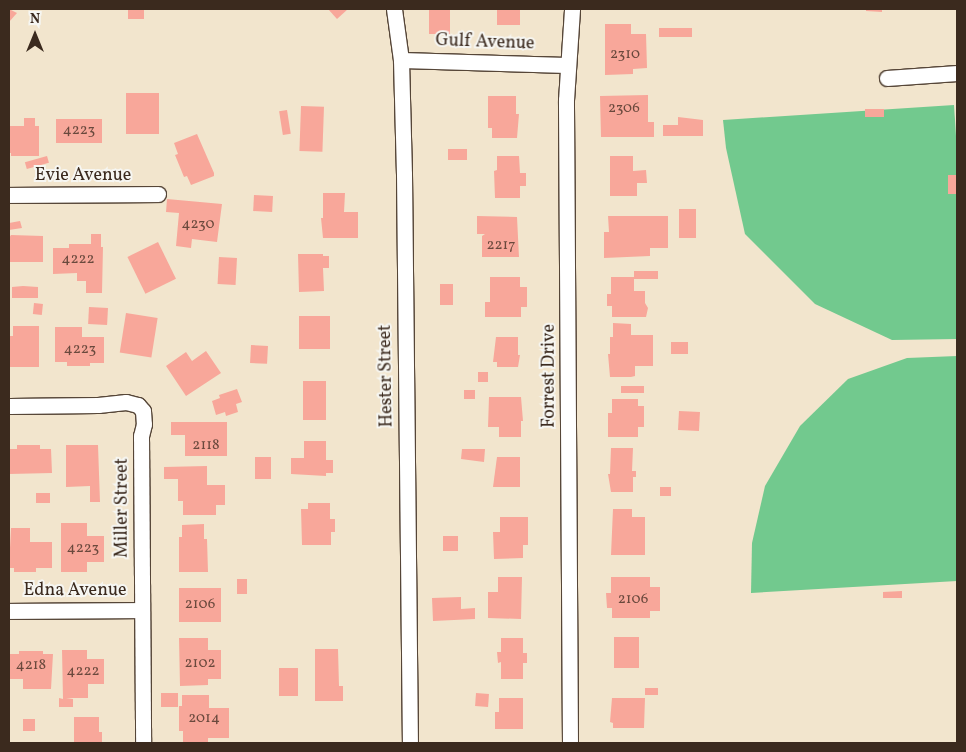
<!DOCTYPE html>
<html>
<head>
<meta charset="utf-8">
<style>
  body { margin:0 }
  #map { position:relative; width:966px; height:752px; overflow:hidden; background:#f2e5cd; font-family:Vollkorn,serif }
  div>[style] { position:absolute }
  .green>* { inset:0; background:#72c98e }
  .building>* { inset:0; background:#f8a79a; transform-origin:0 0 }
  .roads { filter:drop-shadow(1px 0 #564638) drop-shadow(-1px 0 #564638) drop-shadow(0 1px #564638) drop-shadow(0 -1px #564638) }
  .street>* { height:15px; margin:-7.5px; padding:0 7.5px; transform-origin:7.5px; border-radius:7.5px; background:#fff }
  span { translate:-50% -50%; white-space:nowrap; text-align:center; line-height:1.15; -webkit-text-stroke:4px #f6f6f2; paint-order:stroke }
  .number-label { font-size:15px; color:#6a493d }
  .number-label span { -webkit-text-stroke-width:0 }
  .street-label { font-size:18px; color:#3b2a1e }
  .frame { position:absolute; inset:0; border:10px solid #3b2a1e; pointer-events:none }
  .north { position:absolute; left:10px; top:10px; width:50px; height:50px; -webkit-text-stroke:4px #f6f6f2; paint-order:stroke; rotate:0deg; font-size:14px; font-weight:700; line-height:20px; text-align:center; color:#3b2a1e }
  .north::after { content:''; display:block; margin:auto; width:18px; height:22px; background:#3b2a1e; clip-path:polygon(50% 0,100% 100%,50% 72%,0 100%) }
</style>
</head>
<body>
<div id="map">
  <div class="green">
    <i style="clip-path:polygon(954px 105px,957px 151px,957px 339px,892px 340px,815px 304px,745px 234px,726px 148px,723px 120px)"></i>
    <i style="clip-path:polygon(957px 356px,957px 581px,751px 593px,752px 543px,765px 486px,800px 426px,848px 379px,907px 358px)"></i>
  </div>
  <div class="building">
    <i style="clip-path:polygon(9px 9px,17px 13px,9px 22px)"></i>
    <i style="left:128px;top:9px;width:16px;height:10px"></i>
    <i style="clip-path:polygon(328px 9px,348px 9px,337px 19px)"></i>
    <i style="left:429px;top:9px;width:21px;height:25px"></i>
    <i style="left:497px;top:9px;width:23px;height:16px"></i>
    <i style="clip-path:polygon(866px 9px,882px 9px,882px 12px,866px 11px)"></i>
    <i style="clip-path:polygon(605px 24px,631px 24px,631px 34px,646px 34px,647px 68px,633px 69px,633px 74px,605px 75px)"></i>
    <i style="left:659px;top:28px;width:33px;height:9px"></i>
    <i style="left:126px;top:93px;width:33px;height:41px"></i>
    <i style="clip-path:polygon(648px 95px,648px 122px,654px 122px,654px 137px,601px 137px,600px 96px)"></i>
    <i style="clip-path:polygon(488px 96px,516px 96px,516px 114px,519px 114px,517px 138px,492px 138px,492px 128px,488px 128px)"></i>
    <i style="left:301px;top:106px;width:23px;height:45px;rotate:2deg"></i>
    <i style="left:865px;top:109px;width:19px;height:8px"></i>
    <i style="left:287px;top:110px;width:24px;height:8px;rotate:81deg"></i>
    <i style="clip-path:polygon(678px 117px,703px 120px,703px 136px,663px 136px,663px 125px,678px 125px)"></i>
    <i style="clip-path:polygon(24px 118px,35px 118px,35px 126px,39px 126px,39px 156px,11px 156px,11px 153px,9px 153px,9px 126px,24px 126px)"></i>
    <i style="left:56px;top:119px;width:46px;height:24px"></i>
    <i style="clip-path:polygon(197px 134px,214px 173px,214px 176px,191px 185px,187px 176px,184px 177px,175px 155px,178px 154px,174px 143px)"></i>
    <i style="left:448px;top:149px;width:19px;height:11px"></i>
    <i style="left:47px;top:156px;width:7px;height:23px;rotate:74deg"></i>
    <i style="clip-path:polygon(497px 156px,519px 156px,520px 173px,526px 173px,526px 186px,520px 186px,520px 198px,495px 198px,494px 171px,497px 170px)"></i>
    <i style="clip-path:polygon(610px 156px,633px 156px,633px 171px,646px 170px,647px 183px,637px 183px,637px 196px,610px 196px)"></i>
    <i style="left:948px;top:175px;width:8px;height:19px"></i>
    <i style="clip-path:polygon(323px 193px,345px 193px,344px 212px,358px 212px,358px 238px,323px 238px,321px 218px,323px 218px)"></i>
    <i style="left:254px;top:195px;width:19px;height:16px;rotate:3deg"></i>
    <i style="clip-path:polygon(167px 199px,222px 204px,217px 242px,192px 239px,191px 248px,176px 246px,179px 213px,166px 212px)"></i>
    <i style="left:679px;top:209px;width:17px;height:29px"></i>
    <i style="clip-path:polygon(477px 216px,517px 217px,519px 257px,482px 257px,482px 236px,485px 234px,477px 234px)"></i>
    <i style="clip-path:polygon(608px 216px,668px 216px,668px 248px,650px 248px,650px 256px,604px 258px,604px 232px,609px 232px)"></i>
    <i style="clip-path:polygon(20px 221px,22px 228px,9px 230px,9px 223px)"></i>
    <i style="clip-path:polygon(91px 234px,101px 234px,101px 247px,103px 247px,102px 293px,86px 293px,86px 281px,77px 281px,77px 273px,53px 274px,53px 248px,69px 248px,69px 244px,91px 244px)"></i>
    <i style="clip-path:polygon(11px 235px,43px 236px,43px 262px,9px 262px,9px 238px)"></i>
    <i style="left:158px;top:242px;width:41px;height:34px;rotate:64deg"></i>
    <i style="clip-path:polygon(298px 254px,323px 254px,323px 256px,329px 256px,329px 268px,323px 268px,324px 291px,299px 292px)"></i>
    <i style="left:219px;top:257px;width:18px;height:27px;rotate:3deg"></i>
    <i style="clip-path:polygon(634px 271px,658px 271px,658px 279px,634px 279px,634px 291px,645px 291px,645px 303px,648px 308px,646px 317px,612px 317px,612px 306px,607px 306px,607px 294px,611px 294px,611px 277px,634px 277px)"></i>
    <i style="clip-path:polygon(490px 277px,520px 277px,520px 287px,527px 287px,527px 307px,521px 307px,521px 317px,485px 317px,485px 302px,490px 302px)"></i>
    <i style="left:440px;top:284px;width:13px;height:21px"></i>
    <i style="clip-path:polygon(23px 286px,38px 287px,38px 298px,12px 298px,12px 287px)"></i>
    <i style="left:34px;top:303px;width:9px;height:11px;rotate:6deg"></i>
    <i style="left:89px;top:307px;width:19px;height:17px;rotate:3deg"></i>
    <i style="left:126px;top:313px;width:32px;height:40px;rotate:9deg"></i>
    <i style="left:330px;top:316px;width:33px;height:31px;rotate:90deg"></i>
    <i style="clip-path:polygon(613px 323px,631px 324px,631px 335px,653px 335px,653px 366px,635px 366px,635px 376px,631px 377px,610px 377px,608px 354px,610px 354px,610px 337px,613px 337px)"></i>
    <i style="clip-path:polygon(13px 326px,39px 326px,39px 367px,9px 367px,9px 336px,13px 336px)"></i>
    <i style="clip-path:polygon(55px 327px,82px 327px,82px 337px,104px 337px,104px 363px,90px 363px,90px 366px,67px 366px,67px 362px,55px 362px)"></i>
    <i style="clip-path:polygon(496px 337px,518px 337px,518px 355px,520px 355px,518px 367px,497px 367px,497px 362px,493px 362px)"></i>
    <i style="left:671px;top:342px;width:17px;height:12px"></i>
    <i style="left:251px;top:345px;width:17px;height:18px;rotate:3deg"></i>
    <i style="clip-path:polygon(206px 351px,221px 373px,186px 396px,166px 366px,186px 352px,192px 361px)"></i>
    <i style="left:488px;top:372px;width:10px;height:10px;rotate:90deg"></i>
    <i style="left:303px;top:381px;width:23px;height:39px"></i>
    <i style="left:621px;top:386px;width:23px;height:7px"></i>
    <i style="clip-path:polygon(237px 389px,242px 402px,236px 404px,238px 412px,226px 416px,225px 412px,216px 415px,212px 401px,220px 398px,219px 395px)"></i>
    <i style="left:464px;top:390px;width:11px;height:9px"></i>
    <i style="clip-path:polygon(489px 397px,521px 397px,523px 421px,521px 421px,521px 437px,499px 437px,499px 427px,488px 427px)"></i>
    <i style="clip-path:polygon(612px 399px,638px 399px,638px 406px,644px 406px,644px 427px,638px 427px,638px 437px,608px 437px,608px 413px,612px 413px)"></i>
    <i style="left:679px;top:411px;width:21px;height:19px;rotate:3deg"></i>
    <i style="clip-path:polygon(171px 422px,227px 422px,227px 456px,185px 456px,185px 435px,171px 435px)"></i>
    <i style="clip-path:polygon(304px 441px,326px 441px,326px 460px,333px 460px,333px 473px,326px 473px,326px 476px,291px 474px,291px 458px,304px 458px)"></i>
    <i style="clip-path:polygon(17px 445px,40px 445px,40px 449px,51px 449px,52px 473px,9px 474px,9px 449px,17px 449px)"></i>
    <i style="clip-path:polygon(66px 445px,98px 445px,100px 502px,90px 502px,90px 486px,66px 487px)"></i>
    <i style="clip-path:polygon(611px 448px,633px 448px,632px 471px,636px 471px,636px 477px,633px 477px,633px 492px,611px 492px,608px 474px,610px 474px)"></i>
    <i style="clip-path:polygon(462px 449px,485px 449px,484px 462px,461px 459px)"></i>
    <i style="left:271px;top:457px;width:22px;height:16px;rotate:90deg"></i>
    <i style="clip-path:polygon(497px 457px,520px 457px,520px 487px,493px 487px)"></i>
    <i style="clip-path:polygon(207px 466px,207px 485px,225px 485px,225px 505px,216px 505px,216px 515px,183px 515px,183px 501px,178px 501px,178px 479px,164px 479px,164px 467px)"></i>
    <i style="left:660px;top:487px;width:11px;height:9px"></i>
    <i style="left:36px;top:493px;width:14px;height:10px"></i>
    <i style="clip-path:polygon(308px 503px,330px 503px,330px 519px,335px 519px,335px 532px,331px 532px,331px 545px,302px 545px,301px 509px,308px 509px)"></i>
    <i style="clip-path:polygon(613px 509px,632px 509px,632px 517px,645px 517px,645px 555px,611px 555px)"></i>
    <i style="clip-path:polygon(500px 517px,528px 517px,528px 545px,523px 545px,523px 558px,494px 559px,493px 532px,500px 532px)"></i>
    <i style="clip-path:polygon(61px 523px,87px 523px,87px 536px,104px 536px,104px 562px,87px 562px,87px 572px,61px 572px)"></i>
    <i style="clip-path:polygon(204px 524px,204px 539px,207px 539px,208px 572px,179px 572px,179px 537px,182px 537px,182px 525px)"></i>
    <i style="clip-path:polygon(11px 528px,30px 528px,30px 542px,52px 542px,52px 568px,36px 568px,36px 572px,14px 572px,14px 568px,9px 568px)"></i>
    <i style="left:443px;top:536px;width:15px;height:15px"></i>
    <i style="clip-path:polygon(498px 577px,522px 577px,521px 619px,488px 618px,488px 592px,498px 592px)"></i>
    <i style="clip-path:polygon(611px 577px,650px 577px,650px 587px,660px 587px,660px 611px,650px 611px,650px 618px,612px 618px,612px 608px,607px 608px,606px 593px,611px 593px)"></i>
    <i style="left:237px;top:579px;width:10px;height:15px"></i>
    <i style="left:179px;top:588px;width:42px;height:34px"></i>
    <i style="clip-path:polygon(902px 591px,902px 598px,883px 598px,883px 592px)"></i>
    <i style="clip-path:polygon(461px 597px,461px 609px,475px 608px,475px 619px,433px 621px,432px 598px)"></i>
    <i style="left:614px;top:637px;width:25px;height:31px"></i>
    <i style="clip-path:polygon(179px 638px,208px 638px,208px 650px,221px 650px,221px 679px,208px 679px,208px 685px,180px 686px)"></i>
    <i style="clip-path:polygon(501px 638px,523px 638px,523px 653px,527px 653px,527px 663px,523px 663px,523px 679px,501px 679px,501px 662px,498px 663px,497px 652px,501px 652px)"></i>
    <i style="clip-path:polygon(315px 649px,338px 649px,339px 686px,343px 686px,343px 701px,315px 701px)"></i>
    <i style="clip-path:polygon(62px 650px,87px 650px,87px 659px,104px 659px,104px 684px,88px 684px,88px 698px,66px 698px,73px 699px,73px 707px,59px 707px,59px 698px,63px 699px)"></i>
    <i style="clip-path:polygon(19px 651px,43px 651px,43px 654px,53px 654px,51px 689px,23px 689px,23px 679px,9px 679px,9px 654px,19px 654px)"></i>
    <i style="left:279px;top:668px;width:19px;height:28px"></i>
    <i style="left:645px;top:688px;width:13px;height:7px"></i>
    <i style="left:161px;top:693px;width:17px;height:14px"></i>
    <i style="left:476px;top:693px;width:13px;height:13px;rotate:4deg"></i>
    <i style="clip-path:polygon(182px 695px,209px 695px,209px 708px,229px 708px,229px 738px,208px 738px,208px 743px,183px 743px,183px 731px,179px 731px,179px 706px,182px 706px)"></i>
    <i style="clip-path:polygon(499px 698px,523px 698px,523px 729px,495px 729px,495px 712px,499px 712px)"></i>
    <i style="clip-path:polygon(612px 698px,645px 698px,644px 728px,613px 728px,613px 723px,610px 722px)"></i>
    <i style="clip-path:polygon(74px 717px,99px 717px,99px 732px,102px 732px,102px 743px,74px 743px)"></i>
    <i style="left:23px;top:719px;width:12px;height:12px"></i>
  </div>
  <div class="roads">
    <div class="street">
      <i style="left:394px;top:9px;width:51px;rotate:82.2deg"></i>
      <i style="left:401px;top:60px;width:114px;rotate:88.5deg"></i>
      <i style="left:404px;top:174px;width:569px;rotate:89.4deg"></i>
      <i style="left:401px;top:60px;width:166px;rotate:1.7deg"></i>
      <i style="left:887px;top:78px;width:70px;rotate:-4.1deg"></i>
      <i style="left:9px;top:195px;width:149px;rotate:-0.4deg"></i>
      <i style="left:9px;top:406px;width:89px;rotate:-0.6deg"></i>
      <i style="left:98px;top:405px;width:28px;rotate:-6deg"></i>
      <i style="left:126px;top:402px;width:12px;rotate:14deg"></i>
      <i style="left:138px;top:405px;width:8px;rotate:50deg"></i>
      <i style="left:143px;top:411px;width:13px;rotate:86deg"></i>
      <i style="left:144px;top:424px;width:12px;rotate:104deg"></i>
      <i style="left:141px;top:436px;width:307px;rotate:89.6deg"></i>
      <i style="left:9px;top:611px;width:133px;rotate:-0.4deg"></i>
      <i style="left:570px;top:743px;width:643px;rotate:-90.36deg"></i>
      <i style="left:566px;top:100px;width:91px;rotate:-86.2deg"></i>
    </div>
  </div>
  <div class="number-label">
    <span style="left:625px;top:55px">2310</span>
    <span style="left:624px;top:109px">2306</span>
    <span style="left:79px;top:131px">4223</span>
    <span style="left:198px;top:225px">4230</span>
    <span style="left:501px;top:246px">2217</span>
    <span style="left:78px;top:260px">4222</span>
    <span style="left:80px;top:350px">4223</span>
    <span style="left:206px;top:446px">2118</span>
    <span style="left:83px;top:549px">4223</span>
    <span style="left:633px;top:600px">2106</span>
    <span style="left:200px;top:605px">2106</span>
    <span style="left:200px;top:664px">2102</span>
    <span style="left:31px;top:666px">4218</span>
    <span style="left:83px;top:672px">4222</span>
    <span style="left:204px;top:719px">2014</span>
  </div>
  <div class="street-label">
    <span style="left:485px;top:43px;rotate:2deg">Gulf Avenue</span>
    <span style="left:83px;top:176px">Evie Avenue</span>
    <span style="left:387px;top:376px;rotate:-91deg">Hester Street</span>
    <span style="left:550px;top:376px;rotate:-90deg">Forrest Drive</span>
    <span style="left:123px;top:508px;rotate:-90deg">Miller Street</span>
    <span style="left:75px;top:591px">Edna Avenue</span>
  </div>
  <div class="frame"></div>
  <div class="north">N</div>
</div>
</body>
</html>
